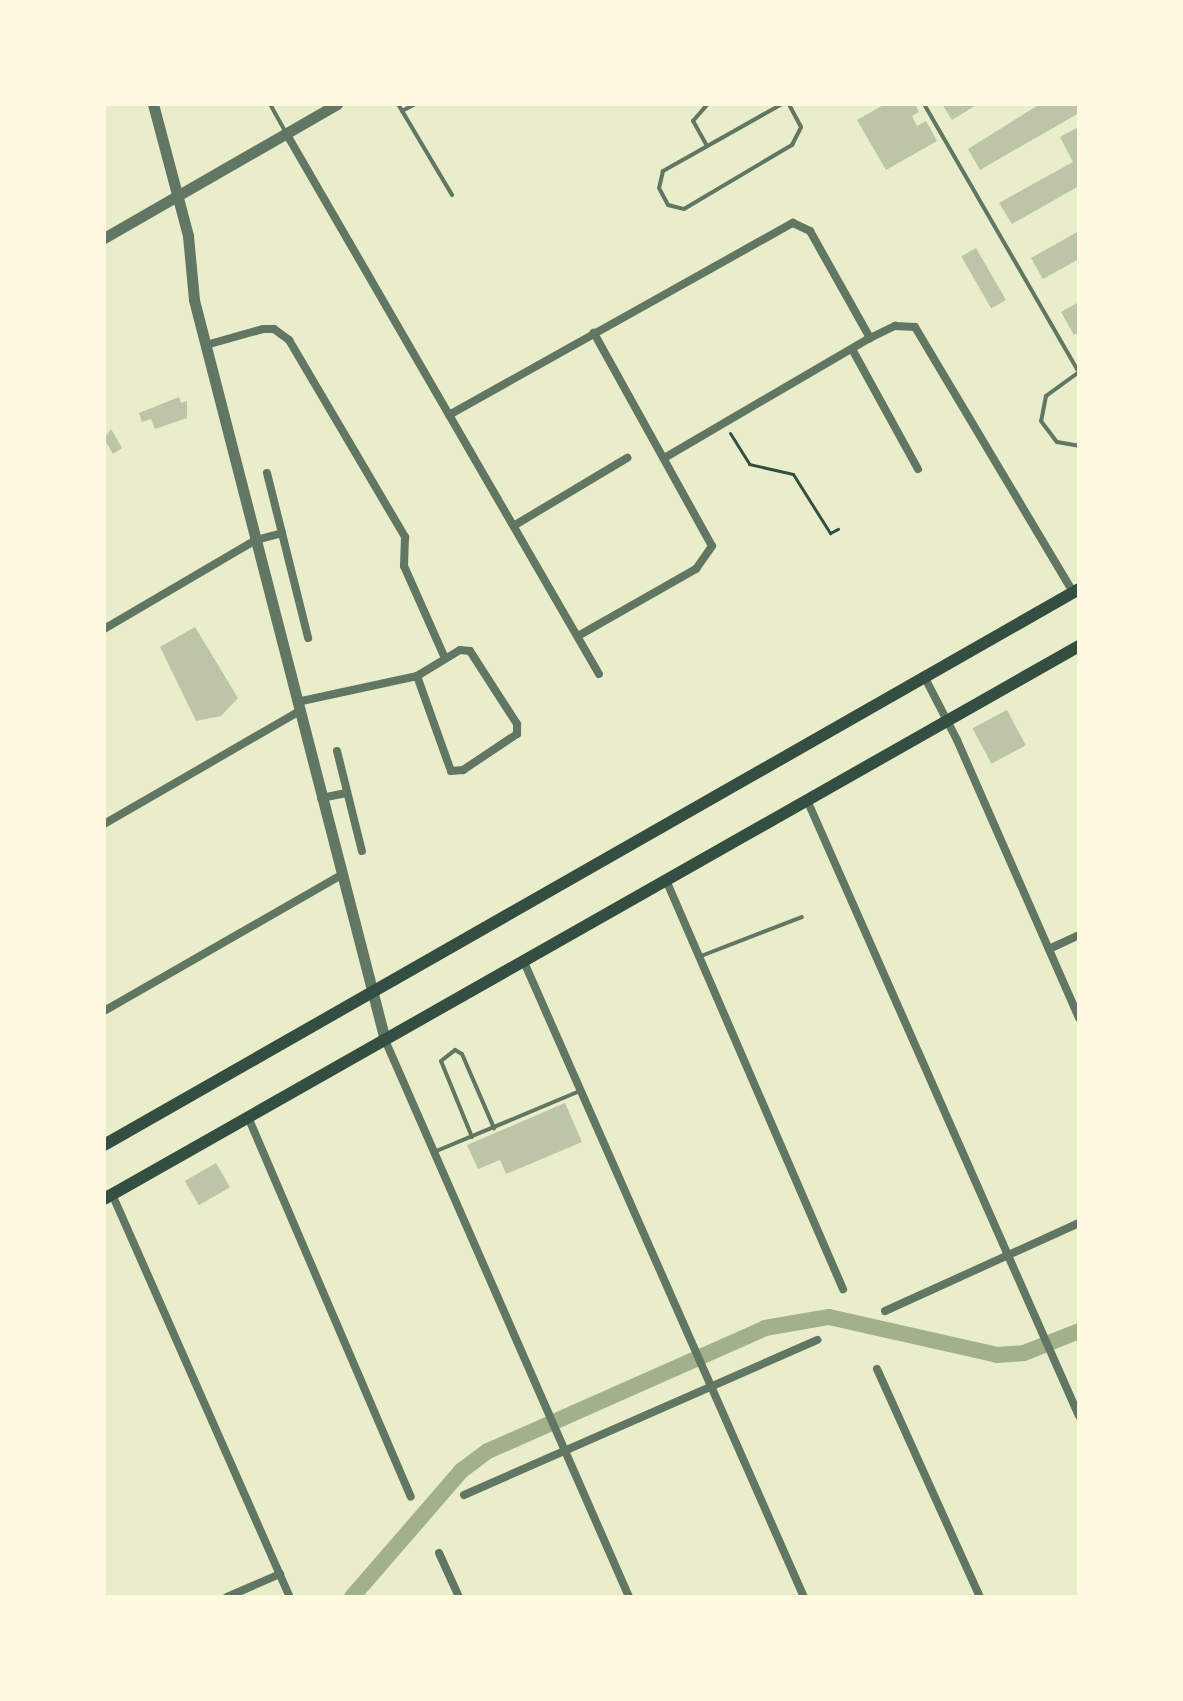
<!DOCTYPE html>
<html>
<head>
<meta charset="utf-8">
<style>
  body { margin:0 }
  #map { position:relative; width:1183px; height:1701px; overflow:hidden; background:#e9edc9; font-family:"PT Sans",sans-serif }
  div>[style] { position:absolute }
  .canal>* { height:16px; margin:-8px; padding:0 8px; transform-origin:8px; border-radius:8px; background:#a3b18a }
  .building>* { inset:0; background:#bcc5a7; transform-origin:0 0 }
  .path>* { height:3px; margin:-1.5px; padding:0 1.5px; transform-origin:1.5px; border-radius:1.5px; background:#344e41 }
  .service>* { height:4px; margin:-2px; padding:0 2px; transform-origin:2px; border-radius:2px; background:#617663 }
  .minor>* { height:8px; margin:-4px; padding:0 4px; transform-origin:4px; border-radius:4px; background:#617663 }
  .tertiary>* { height:11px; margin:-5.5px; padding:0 5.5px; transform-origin:5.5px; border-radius:5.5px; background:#617663 }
  .secondary>* { height:12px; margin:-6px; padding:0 6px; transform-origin:6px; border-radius:6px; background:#344e41 }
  span { translate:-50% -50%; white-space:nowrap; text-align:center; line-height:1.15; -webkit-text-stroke:8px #fefae0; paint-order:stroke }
  .frame { position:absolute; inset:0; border:106px solid #fefae0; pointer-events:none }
</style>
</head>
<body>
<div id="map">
  <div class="canal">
    <i style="left:352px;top:1597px;width:167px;rotate:-49.1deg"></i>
    <i style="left:461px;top:1471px;width:34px;rotate:-37deg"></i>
    <i style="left:488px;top:1451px;width:303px;rotate:-23.9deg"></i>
    <i style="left:765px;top:1328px;width:65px;rotate:-9.8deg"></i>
    <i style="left:829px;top:1317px;width:172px;rotate:12.7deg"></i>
    <i style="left:997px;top:1355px;width:27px;rotate:-4deg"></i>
    <i style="left:1024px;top:1353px;width:59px;rotate:-21.8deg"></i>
  </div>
  <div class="building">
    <i style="clip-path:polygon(885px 104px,915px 104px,919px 112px,912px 116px,917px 126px,926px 121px,937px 141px,886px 170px,857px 120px)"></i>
    <i style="clip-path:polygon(942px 104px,978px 104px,952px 120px)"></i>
    <i style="clip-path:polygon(1040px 104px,1079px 104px,1079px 113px,980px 170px,968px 149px)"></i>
    <i style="clip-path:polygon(1079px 127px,1079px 186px,1012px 224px,999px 203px,1073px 162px,1060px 137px)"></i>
    <i style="clip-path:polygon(1079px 231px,1079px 259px,1043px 279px,1031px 258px)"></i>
    <i style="left:976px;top:248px;width:60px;height:17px;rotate:60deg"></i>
    <i style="clip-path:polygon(1079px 302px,1079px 332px,1074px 335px,1061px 312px)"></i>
    <i style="clip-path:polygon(179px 397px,181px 403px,187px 401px,187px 418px,155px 429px,151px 419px,142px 422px,139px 413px)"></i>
    <i style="clip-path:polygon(111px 429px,122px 448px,113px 454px,104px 439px)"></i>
    <i style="clip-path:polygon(195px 627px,238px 698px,221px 716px,196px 721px,160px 647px)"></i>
    <i style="left:1007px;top:710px;width:40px;height:39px;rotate:62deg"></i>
    <i style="clip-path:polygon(565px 1103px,582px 1142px,506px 1174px,500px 1160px,478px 1169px,467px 1145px)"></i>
    <i style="left:216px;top:1163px;width:28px;height:36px;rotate:60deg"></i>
  </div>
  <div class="path">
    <i style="left:730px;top:433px;width:36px;rotate:58deg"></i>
    <i style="left:749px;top:464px;width:45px;rotate:12.8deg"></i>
    <i style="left:793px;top:474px;width:70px;rotate:57.9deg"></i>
    <i style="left:830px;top:533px;width:9px;rotate:-27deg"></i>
  </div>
  <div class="service">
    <i style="left:270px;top:104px;width:31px;rotate:61deg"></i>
    <i style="left:398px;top:104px;width:106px;rotate:59.3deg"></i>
    <i style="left:782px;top:104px;width:137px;rotate:150.6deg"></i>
    <i style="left:663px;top:171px;width:17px;rotate:103deg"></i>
    <i style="left:659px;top:188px;width:19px;rotate:62deg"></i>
    <i style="left:668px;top:205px;width:16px;rotate:14deg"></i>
    <i style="left:684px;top:209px;width:126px;rotate:-30.7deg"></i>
    <i style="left:792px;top:145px;width:20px;rotate:-63deg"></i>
    <i style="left:801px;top:127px;width:26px;rotate:-118deg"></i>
    <i style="left:924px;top:104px;width:310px;rotate:60deg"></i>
    <i style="left:402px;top:111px;width:15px;rotate:-28deg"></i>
    <i style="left:707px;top:146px;width:29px;rotate:-119deg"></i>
    <i style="left:693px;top:121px;width:23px;rotate:-49deg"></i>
    <i style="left:1079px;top:372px;width:41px;rotate:144deg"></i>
    <i style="left:1046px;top:396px;width:25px;rotate:101deg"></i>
    <i style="left:1041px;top:421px;width:26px;rotate:53deg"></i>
    <i style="left:1057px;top:442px;width:22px;rotate:10deg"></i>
    <i style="left:701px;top:956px;width:108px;rotate:-21.1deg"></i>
    <i style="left:472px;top:1137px;width:82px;rotate:-112.2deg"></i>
    <i style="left:441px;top:1061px;width:18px;rotate:-38deg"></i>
    <i style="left:455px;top:1050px;width:8px;rotate:30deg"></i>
    <i style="left:462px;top:1054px;width:81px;rotate:66.6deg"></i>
    <i style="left:434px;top:1152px;width:158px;rotate:-22.7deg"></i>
  </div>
  <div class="minor">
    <i style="left:286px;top:133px;width:625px;rotate:59.95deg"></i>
    <i style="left:206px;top:345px;width:59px;rotate:-15.7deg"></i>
    <i style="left:263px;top:329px;width:11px"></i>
    <i style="left:274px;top:329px;width:19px;rotate:36deg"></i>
    <i style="left:289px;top:340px;width:229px;rotate:59.5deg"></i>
    <i style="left:405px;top:537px;width:29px;rotate:92deg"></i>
    <i style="left:404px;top:566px;width:101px;rotate:66deg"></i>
    <i style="left:852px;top:349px;width:137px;rotate:61.2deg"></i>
    <i style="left:449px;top:415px;width:394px;rotate:-29.2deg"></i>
    <i style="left:793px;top:223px;width:19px;rotate:25deg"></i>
    <i style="left:810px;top:231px;width:123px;rotate:60.7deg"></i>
    <i style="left:666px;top:457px;width:236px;rotate:-30.3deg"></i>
    <i style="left:870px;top:338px;width:28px;rotate:-26deg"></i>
    <i style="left:895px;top:326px;width:20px;rotate:3deg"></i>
    <i style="left:915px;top:327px;width:309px;rotate:59.2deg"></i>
    <i style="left:267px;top:473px;width:170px;rotate:76deg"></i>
    <i style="left:515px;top:525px;width:131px;rotate:-30.9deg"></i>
    <i style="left:104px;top:629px;width:176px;rotate:-30.4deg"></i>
    <i style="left:256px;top:540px;width:27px;rotate:-15deg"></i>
    <i style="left:578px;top:636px;width:136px;rotate:-29.6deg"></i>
    <i style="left:696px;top:569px;width:28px;rotate:-55deg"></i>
    <i style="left:712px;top:546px;width:244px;rotate:-119deg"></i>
    <i style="left:925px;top:678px;width:70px;rotate:62.7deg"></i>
    <i style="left:957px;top:740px;width:304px;rotate:66.3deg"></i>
    <i style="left:297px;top:702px;width:123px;rotate:-12.2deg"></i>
    <i style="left:417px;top:676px;width:50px;rotate:-31.2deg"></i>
    <i style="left:460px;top:650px;width:10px;rotate:6deg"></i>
    <i style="left:470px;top:651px;width:87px;rotate:57.2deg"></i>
    <i style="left:517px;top:724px;width:10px;rotate:90deg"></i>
    <i style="left:517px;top:734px;width:65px;rotate:146.3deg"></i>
    <i style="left:463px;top:770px;width:12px;rotate:175deg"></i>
    <i style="left:451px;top:771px;width:101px;rotate:-109.7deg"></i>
    <i style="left:337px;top:751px;width:103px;rotate:76deg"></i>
    <i style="left:321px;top:798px;width:26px;rotate:-11deg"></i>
    <i style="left:807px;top:800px;width:673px;rotate:66.18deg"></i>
    <i style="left:104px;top:824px;width:226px;rotate:-30deg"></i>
    <i style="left:666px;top:880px;width:446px;rotate:66.6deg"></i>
    <i style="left:1049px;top:949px;width:33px;rotate:-25deg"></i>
    <i style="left:524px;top:962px;width:694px;rotate:66.21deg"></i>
    <i style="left:104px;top:1011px;width:272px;rotate:-29.8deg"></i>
    <i style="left:385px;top:1040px;width:608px;rotate:66.34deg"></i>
    <i style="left:248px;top:1117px;width:413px;rotate:66.8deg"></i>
    <i style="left:112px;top:1194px;width:441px;rotate:66.2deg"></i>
    <i style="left:885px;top:1311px;width:213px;rotate:-24.4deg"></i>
    <i style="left:877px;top:1369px;width:250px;rotate:65.7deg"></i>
    <i style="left:464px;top:1495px;width:386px;rotate:-23.7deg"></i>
    <i style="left:439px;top:1553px;width:48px;rotate:65.6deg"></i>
    <i style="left:227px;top:1597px;width:58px;rotate:-23.5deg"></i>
  </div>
  <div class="tertiary">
    <i style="left:153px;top:104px;width:137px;rotate:75.1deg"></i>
    <i style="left:188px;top:236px;width:64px;rotate:84.6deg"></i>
    <i style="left:194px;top:300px;width:764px;rotate:75.53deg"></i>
    <i style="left:104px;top:238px;width:269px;rotate:-29.9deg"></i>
  </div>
  <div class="secondary">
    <i style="left:104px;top:1145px;width:1122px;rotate:-29.69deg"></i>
    <i style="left:104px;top:1199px;width:1121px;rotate:-29.56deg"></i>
  </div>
  <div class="frame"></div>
</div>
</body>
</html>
